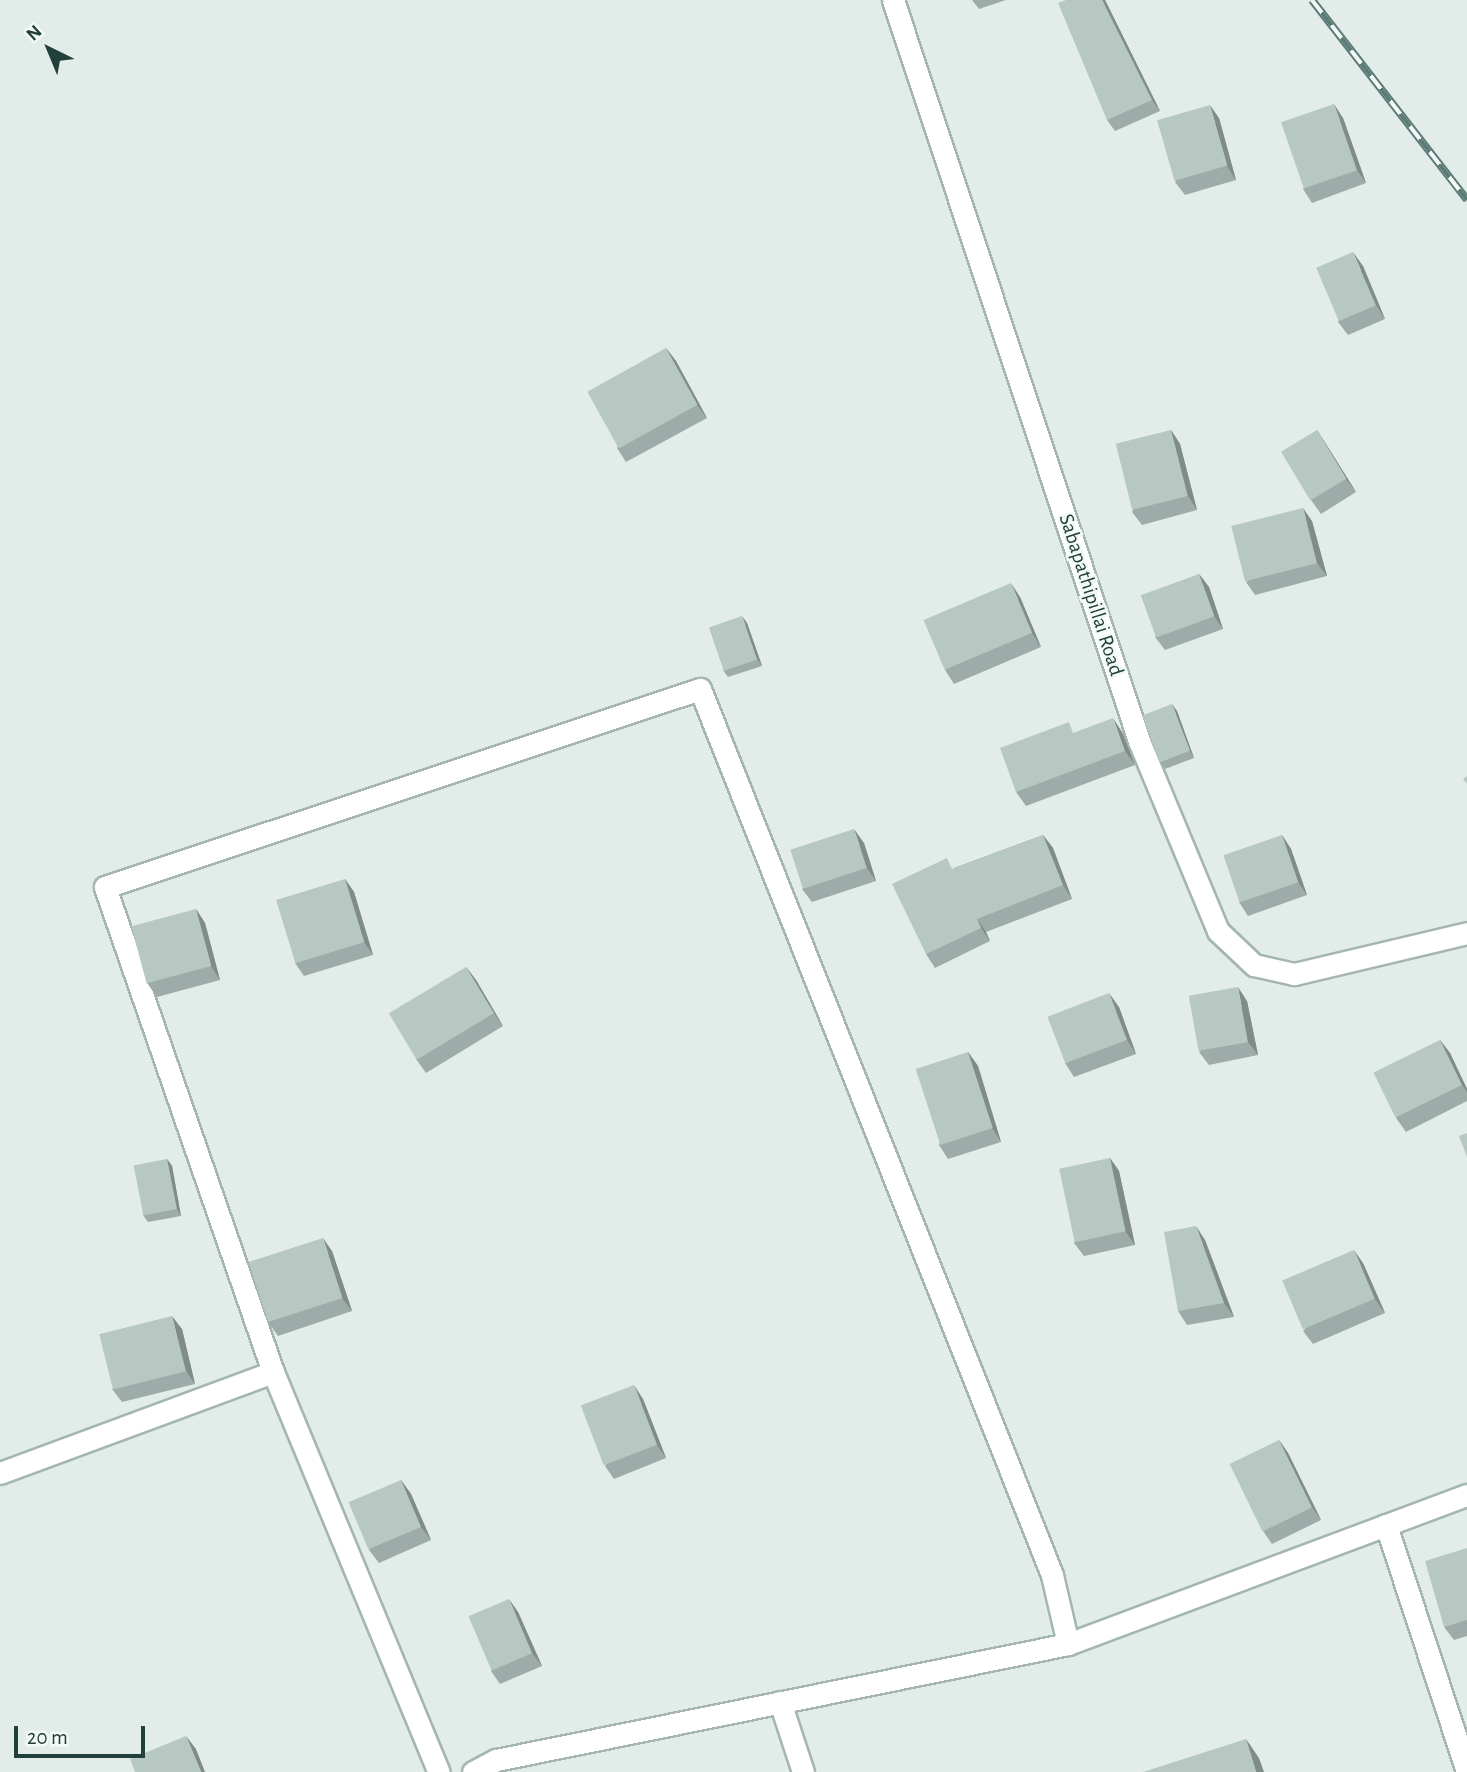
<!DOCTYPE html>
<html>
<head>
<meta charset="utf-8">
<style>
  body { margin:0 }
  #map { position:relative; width:1467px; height:1772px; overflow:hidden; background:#e2edea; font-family:"Alegreya Sans",sans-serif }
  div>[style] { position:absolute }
  .roads { filter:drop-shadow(2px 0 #a4b5b2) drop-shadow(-2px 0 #a4b5b2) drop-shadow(0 2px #a4b5b2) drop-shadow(0 -2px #a4b5b2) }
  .street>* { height:21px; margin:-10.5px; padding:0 10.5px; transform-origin:10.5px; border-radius:10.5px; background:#fff }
  .rail>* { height:8px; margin-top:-4px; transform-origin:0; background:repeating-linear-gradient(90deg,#f3f9f7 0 16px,#5c7b76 0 32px); box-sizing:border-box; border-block:2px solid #5c7b76 }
  .wall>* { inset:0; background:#9daca8 }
  .shaded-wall>* { inset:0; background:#808c88 }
  .building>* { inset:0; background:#b7c8c3; transform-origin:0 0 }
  span { translate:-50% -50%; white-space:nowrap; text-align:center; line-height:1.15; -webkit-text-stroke:5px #f3f9f7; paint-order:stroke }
  .street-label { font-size:21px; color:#213f3b }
  .north { position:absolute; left:14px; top:14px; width:70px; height:70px; -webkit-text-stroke:5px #f3f9f7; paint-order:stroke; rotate:317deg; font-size:19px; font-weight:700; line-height:28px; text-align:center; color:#213f3b }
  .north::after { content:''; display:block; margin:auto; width:24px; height:32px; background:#213f3b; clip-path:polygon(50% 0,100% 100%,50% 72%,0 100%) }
  .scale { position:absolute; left:14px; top:1726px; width:131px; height:32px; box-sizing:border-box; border:4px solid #213f3b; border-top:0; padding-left:9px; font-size:21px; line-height:24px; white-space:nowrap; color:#213f3b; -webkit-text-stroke:5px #f3f9f7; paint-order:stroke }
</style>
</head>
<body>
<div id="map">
  <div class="roads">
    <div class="street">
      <i style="left:893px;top:0;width:781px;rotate:71.63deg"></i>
      <i style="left:1139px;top:741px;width:206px;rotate:67.4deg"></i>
      <i style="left:1218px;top:931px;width:50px;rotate:43.4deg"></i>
      <i style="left:1254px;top:965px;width:41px;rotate:12.7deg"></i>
      <i style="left:1294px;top:974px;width:178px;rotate:-13.3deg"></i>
      <i style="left:273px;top:1372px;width:513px;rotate:-109.11deg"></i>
      <i style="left:105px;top:887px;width:627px;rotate:-18.41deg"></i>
      <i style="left:700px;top:689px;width:953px;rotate:68.33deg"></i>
      <i style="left:1052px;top:1575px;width:71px;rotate:76.9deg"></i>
      <i style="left:0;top:1473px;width:291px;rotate:-20.3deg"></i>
      <i style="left:273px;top:1372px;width:433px;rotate:67.5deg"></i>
      <i style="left:1386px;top:1525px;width:259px;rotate:71.8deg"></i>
      <i style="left:780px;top:1702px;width:74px;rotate:71.8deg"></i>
      <i style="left:473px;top:1772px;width:26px;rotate:-28deg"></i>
      <i style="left:496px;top:1760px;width:584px;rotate:-11.46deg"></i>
      <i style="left:1068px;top:1644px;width:426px;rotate:-20.5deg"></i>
    </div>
  </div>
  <div class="rail">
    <i style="left:1312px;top:0;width:253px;rotate:52.2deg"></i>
  </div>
  <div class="wall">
    <i style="clip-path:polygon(972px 0,1006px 0,979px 9px)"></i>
    <i style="clip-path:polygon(1105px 0,1160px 111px,1115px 131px,1107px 120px)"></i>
    <i style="clip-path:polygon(1219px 118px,1236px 180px,1185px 195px,1175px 182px)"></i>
    <i style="clip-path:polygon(1343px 118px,1366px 183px,1312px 203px,1303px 189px)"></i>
    <i style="clip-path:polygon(1363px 266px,1385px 319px,1348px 335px,1338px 322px)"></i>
    <i style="clip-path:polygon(666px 348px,676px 361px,707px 418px,626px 462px,617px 448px)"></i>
    <i style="clip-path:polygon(1171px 430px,1180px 444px,1197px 510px,1142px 525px,1132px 512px)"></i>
    <i style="clip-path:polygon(1317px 430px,1356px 492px,1321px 514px,1311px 500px)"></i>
    <i style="clip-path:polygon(1312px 521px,1327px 576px,1255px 595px,1246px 582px)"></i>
    <i style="clip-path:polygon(1199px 574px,1209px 587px,1223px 629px,1165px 650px,1155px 637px)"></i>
    <i style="clip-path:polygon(1020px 597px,1041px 647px,954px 684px,945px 670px)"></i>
    <i style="clip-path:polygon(747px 623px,762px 666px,728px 677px,723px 670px)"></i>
    <i style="clip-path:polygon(1177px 711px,1194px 758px,1165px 769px,1160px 762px)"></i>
    <i style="clip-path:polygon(1076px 732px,1122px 732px,1135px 765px,1026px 806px,1016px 792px)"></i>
    <i style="clip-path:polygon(1043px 835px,1053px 848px,1072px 899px,986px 932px,990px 941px,935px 968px,926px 954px,954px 868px)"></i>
    <i style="clip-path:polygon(1282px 835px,1291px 849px,1307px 895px,1248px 916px,1239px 902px)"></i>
    <i style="clip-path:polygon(864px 843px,876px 881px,812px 902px,802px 889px)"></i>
    <i style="clip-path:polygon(345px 879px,354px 892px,373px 955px,304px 976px,295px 963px)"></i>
    <i style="clip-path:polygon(196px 909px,205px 923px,220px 980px,157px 997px,147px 983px)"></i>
    <i style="clip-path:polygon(466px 967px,476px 980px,503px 1026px,426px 1073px,416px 1059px)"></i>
    <i style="clip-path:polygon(1247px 1001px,1258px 1055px,1209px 1065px,1199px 1052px)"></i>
    <i style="clip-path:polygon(1119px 1007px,1136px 1054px,1074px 1077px,1065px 1063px)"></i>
    <i style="clip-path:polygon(1440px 1040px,1450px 1053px,1467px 1089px,1467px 1101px,1406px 1132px,1396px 1118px)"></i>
    <i style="clip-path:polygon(968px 1052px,978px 1066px,1001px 1142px,948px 1159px,939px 1145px)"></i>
    <i style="clip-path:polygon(1110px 1158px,1119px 1171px,1135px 1245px,1084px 1256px,1074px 1243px)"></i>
    <i style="clip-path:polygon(167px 1159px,172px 1166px,181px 1216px,148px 1222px,143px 1215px)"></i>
    <i style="clip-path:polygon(1205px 1240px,1234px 1317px,1187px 1325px,1178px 1311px)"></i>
    <i style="clip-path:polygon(332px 1251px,352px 1311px,278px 1336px,268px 1322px)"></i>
    <i style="clip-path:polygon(1363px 1263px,1385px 1313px,1313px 1344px,1303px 1331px)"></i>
    <i style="clip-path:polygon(182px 1329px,195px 1384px,122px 1402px,112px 1389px)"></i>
    <i style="clip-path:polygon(643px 1399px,666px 1458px,614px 1479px,605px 1466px)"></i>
    <i style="clip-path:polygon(1279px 1440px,1288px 1453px,1321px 1520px,1272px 1544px,1263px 1531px)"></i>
    <i style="clip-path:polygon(401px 1480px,411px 1494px,431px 1540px,379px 1563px,369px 1550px)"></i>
    <i style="clip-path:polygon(1467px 1548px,1467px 1636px,1454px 1640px,1444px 1627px)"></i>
    <i style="clip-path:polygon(518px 1612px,542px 1666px,500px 1684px,491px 1671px)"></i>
  </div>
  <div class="shaded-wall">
    <i style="clip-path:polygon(1102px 0,1105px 0,1160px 111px,1152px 100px)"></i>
    <i style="clip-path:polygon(1334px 104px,1343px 118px,1366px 183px,1357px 170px)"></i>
    <i style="clip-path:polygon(1210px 105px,1219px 118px,1236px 180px,1227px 166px)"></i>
    <i style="clip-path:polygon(1353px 252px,1363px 266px,1385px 319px,1376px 305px)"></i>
    <i style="clip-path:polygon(666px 348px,676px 361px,707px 418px,697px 405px)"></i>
    <i style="clip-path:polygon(1171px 430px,1180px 444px,1197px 510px,1188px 496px)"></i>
    <i style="clip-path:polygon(1317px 430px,1326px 444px,1356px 492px,1346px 479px)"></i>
    <i style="clip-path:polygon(1303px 508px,1312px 521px,1327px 576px,1317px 563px)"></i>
    <i style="clip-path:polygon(1199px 574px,1209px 587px,1223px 629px,1214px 616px)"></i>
    <i style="clip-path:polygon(1011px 583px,1020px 597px,1041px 647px,1032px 633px)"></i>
    <i style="clip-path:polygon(742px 616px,747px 623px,762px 666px,757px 659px)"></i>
    <i style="clip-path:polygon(1172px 704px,1177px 711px,1194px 758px,1190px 751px)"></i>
    <i style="clip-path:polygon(1113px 718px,1122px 732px,1135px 765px,1125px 751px)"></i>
    <i style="clip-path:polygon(854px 829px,864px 843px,876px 881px,867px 868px)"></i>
    <i style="clip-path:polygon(1043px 835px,1053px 848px,1072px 899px,1063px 885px)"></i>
    <i style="clip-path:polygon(1282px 835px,1291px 849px,1307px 895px,1298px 882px)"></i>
    <i style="clip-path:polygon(345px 879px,354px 892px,373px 955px,364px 942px)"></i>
    <i style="clip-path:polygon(196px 909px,205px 923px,220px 980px,211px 966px)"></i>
    <i style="clip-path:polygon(977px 919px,986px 932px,990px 941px,981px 928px)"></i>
    <i style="clip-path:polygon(466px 967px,476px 980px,503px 1026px,494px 1013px)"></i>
    <i style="clip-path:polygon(1238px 987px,1247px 1001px,1258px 1055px,1248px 1042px)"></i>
    <i style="clip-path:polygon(1109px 993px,1119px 1007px,1136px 1054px,1127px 1040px)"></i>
    <i style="clip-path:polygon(1440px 1040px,1450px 1053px,1467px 1089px,1467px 1092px,1462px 1085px)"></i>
    <i style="clip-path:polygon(968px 1052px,978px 1066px,1001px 1142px,992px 1128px)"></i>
    <i style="clip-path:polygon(1110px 1158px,1119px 1171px,1135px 1245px,1125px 1231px)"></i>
    <i style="clip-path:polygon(167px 1159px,172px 1166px,181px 1216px,177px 1209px)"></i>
    <i style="clip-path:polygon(1196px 1226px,1205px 1240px,1234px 1317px,1224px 1303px)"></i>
    <i style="clip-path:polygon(323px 1238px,332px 1251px,352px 1311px,342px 1298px)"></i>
    <i style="clip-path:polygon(1354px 1250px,1363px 1263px,1385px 1313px,1375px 1299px)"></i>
    <i style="clip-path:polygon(172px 1316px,182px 1329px,195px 1384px,186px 1371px)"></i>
    <i style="clip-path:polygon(634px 1385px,643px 1399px,666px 1458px,657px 1445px)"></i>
    <i style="clip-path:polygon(1279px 1440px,1288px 1453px,1321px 1520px,1312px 1507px)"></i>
    <i style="clip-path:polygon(401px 1480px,411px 1494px,431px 1540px,421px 1527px)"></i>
    <i style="clip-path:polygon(509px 1599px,518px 1612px,542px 1666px,532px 1653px)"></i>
    <i style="clip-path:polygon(186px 1736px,196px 1749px,205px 1772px,201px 1772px)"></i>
    <i style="clip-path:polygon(1246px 1739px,1259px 1758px,1264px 1772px,1256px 1772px)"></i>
  </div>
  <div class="building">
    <i style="clip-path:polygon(1066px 0,1102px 0,1152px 100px,1107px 120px,1058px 3px)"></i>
    <i style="left:1334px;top:104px;width:70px;height:56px;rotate:71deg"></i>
    <i style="left:1210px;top:105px;width:63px;height:55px;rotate:74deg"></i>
    <i style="left:1353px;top:252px;width:58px;height:40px;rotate:67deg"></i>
    <i style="left:666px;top:348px;width:65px;height:90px;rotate:61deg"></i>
    <i style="left:1171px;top:430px;width:68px;height:57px;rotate:76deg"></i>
    <i style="left:1317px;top:430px;width:57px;height:42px;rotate:59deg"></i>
    <i style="left:1303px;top:508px;width:57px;height:74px;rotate:76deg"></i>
    <i style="left:1199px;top:574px;width:45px;height:62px;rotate:70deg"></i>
    <i style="left:1011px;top:583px;width:54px;height:95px;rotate:67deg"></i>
    <i style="left:742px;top:616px;width:46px;height:35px;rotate:71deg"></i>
    <i style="left:1172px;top:704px;width:50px;height:32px;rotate:69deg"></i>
    <i style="clip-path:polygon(1113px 718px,1125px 751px,1016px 792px,1000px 748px,1069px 722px,1073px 733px)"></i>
    <i style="clip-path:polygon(1467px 776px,1467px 784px,1463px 779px)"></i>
    <i style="left:854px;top:829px;width:41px;height:67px;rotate:72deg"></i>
    <i style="clip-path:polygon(1043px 835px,1063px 885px,977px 919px,981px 928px,926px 954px,892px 884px,947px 858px,952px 869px)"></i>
    <i style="left:1282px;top:835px;width:50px;height:62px;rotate:71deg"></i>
    <i style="left:345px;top:879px;width:66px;height:72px;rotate:73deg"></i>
    <i style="left:196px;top:909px;width:59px;height:67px;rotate:75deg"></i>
    <i style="left:466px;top:967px;width:54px;height:90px;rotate:59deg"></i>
    <i style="left:1238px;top:987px;width:56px;height:50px;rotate:80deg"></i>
    <i style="left:1109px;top:993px;width:50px;height:66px;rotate:69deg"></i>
    <i style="left:1440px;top:1040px;width:50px;height:74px;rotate:64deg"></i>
    <i style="left:968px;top:1052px;width:80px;height:55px;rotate:72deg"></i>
    <i style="clip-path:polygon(1467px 1133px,1467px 1157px,1459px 1136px)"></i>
    <i style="left:1110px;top:1158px;width:75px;height:52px;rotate:78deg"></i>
    <i style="left:167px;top:1159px;width:51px;height:34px;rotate:79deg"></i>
    <i style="clip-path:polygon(1196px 1226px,1224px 1303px,1178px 1311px,1164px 1232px)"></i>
    <i style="left:323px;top:1238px;width:63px;height:78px;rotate:72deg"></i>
    <i style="left:1354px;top:1250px;width:53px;height:78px;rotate:67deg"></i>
    <i style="left:172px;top:1316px;width:57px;height:75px;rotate:76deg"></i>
    <i style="left:634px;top:1385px;width:64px;height:57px;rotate:69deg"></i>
    <i style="left:1279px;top:1440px;width:75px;height:55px;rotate:64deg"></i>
    <i style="left:401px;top:1480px;width:51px;height:57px;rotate:67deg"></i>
    <i style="clip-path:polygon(1467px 1548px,1467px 1620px,1444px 1627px,1425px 1561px)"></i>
    <i style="left:509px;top:1599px;width:59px;height:44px;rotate:67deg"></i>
    <i style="clip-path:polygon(186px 1736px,201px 1772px,135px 1772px,130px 1759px)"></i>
    <i style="clip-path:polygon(1246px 1739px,1256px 1772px,1143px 1772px)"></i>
  </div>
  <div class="street-label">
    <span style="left:1091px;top:595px;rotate:72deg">Sabapathipillai Road</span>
  </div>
  <div class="north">N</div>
  <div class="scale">20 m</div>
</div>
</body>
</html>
